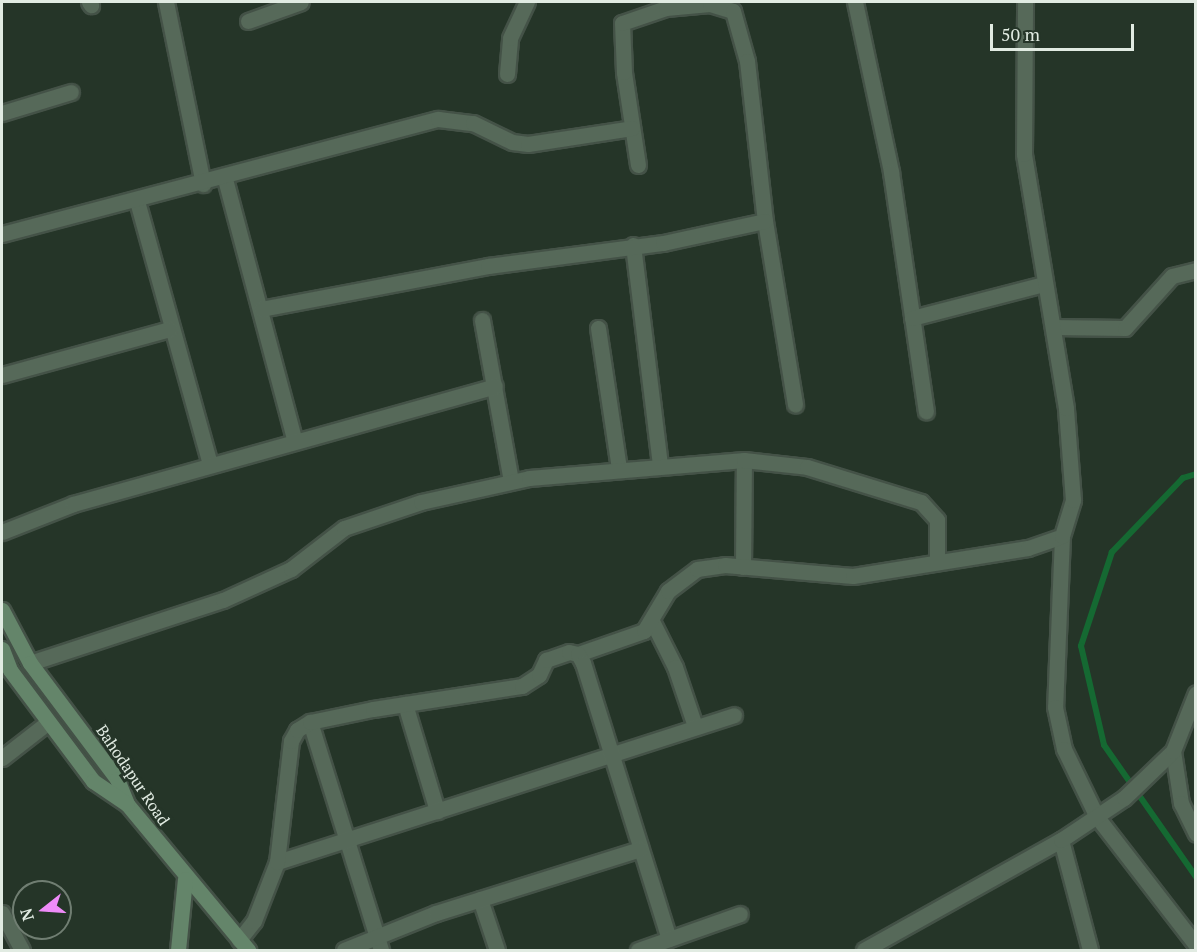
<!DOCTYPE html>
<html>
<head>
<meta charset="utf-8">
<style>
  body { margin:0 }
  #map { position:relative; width:1197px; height:952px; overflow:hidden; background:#253528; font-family:"PT Serif",serif }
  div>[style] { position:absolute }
  .stream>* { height:6px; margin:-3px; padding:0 3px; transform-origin:3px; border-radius:3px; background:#156932 }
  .roads { filter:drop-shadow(2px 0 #445247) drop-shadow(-2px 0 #445247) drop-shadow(0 2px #445247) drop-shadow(0 -2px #445247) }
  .minor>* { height:15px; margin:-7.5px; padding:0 7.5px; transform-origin:7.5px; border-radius:7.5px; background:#566959 }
  .tertiary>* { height:15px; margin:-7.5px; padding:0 7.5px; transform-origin:7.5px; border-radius:7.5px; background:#566959 }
  .secondary>* { height:15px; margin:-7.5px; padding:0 7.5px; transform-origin:7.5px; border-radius:7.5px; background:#64856a }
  span { translate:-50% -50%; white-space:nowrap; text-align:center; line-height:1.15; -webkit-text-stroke:6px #253528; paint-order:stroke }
  .street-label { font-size:16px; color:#e1ebe2 }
  .frame { position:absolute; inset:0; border:3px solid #e1ebe2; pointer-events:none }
  .north { position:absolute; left:12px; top:880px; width:60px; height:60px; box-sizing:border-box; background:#253528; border:2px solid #707e72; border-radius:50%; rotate:253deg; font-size:16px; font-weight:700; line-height:24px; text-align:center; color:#e1ebe2 }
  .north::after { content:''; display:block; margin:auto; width:21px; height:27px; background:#ee8bf8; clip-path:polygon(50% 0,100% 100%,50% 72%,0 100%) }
  .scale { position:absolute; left:990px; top:24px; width:144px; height:27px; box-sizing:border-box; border:3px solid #e1ebe2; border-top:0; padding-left:8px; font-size:18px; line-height:21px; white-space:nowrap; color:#e1ebe2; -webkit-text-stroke:4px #253528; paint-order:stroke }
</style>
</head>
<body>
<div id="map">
  <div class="stream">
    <i style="left:1196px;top:474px;width:14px;rotate:163deg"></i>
    <i style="left:1183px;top:478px;width:103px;rotate:133.8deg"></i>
    <i style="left:1112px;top:552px;width:99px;rotate:108.3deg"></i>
    <i style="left:1081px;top:646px;width:102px;rotate:76.9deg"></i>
    <i style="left:1104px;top:745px;width:161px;rotate:55.1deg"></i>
  </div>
  <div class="roads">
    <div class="minor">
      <i style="left:89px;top:2px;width:4px;rotate:56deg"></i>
      <i style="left:166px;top:2px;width:186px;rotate:78.5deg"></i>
      <i style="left:855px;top:2px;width:174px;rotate:78deg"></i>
      <i style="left:891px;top:172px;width:242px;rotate:81.7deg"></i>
      <i style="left:248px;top:21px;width:56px;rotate:-19.7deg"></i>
      <i style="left:507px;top:74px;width:36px;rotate:-85deg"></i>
      <i style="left:510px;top:38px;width:40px;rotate:-65deg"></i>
      <i style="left:2px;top:113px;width:72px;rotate:-16.9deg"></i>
      <i style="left:638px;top:165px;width:94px;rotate:-98.6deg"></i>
      <i style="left:624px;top:72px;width:49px;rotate:-92.3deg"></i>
      <i style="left:622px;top:23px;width:46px;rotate:-18.8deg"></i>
      <i style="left:666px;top:8px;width:44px;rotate:-5.2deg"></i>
      <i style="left:710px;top:4px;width:24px;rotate:17deg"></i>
      <i style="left:733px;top:11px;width:52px;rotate:74.4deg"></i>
      <i style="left:747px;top:61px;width:161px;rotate:83.6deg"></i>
      <i style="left:765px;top:221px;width:186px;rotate:80.7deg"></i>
      <i style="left:225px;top:179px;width:269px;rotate:75.1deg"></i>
      <i style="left:137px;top:201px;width:274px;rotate:74.5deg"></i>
      <i style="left:2px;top:234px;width:451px;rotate:-14.8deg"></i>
      <i style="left:438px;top:119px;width:35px;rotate:7deg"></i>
      <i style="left:473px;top:123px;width:43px;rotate:26deg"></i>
      <i style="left:512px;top:142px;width:16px;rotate:7deg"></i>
      <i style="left:528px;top:144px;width:105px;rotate:-8.7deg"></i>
      <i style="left:633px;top:245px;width:223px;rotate:83deg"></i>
      <i style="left:261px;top:309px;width:231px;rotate:-10.7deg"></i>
      <i style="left:488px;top:266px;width:177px;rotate:-7.5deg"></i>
      <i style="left:663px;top:243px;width:104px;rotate:-12.2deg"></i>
      <i style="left:912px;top:318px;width:135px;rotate:-14.5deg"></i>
      <i style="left:482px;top:320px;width:164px;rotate:79.8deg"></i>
      <i style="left:1053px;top:327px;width:72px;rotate:0.8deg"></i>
      <i style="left:1125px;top:328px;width:70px;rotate:-47.9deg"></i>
      <i style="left:1172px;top:276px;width:25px;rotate:-14deg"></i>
      <i style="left:598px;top:328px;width:143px;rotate:81.5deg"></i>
      <i style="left:2px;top:375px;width:174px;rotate:-15.3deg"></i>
      <i style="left:2px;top:532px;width:76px;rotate:-21.5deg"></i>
      <i style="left:73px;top:504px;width:438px;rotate:-15.6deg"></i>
      <i style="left:1062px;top:536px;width:171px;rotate:92.3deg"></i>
      <i style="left:1055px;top:707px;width:43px;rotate:77.9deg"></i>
      <i style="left:1064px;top:749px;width:76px;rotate:64.1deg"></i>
      <i style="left:743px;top:567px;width:107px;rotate:-89.5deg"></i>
      <i style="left:652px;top:621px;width:51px;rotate:63.4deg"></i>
      <i style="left:675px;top:667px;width:62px;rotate:71.3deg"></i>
      <i style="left:578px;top:654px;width:70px;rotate:-19.2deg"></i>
      <i style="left:644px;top:631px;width:47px;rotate:-59deg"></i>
      <i style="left:668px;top:591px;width:36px;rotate:-37deg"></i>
      <i style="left:697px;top:569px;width:28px;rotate:-8deg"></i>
      <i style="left:725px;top:565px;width:128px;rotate:4.9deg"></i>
      <i style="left:853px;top:576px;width:177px;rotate:-9.1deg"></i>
      <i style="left:1028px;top:548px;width:36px;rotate:-19deg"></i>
      <i style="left:1062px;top:536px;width:38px;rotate:-73deg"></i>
      <i style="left:1073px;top:500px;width:92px;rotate:-94.4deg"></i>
      <i style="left:1066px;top:408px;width:257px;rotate:-99.4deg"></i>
      <i style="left:1024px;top:154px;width:152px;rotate:-89.6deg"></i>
      <i style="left:30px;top:663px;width:203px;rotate:-18.1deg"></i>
      <i style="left:223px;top:600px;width:75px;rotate:-24.5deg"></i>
      <i style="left:291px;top:569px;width:67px;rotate:-37.7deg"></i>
      <i style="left:344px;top:528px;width:81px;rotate:-18.7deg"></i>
      <i style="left:421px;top:502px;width:111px;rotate:-12.5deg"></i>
      <i style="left:529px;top:478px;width:216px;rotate:-4.8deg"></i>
      <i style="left:744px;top:460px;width:63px;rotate:6.3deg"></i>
      <i style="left:807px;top:467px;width:119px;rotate:17.1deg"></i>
      <i style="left:921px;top:502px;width:24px;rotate:48deg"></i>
      <i style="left:937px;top:520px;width:40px;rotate:90deg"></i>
      <i style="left:405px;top:704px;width:112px;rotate:73.3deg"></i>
      <i style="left:310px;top:722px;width:239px;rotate:72.7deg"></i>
      <i style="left:2px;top:758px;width:57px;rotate:-37.9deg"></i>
      <i style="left:1061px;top:840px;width:114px;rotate:75.2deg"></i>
      <i style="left:277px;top:862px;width:480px;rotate:-17.8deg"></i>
      <i style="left:480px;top:899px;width:54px;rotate:71.6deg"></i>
      <i style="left:2px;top:913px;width:42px;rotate:61.6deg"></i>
      <i style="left:239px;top:940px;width:24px;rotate:-52deg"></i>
      <i style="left:254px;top:921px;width:63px;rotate:-68.7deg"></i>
      <i style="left:277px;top:862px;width:122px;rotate:-83.4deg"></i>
      <i style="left:291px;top:741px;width:13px;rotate:-61deg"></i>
      <i style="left:297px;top:730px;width:15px;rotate:-32deg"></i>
      <i style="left:310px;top:722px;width:64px;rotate:-11.7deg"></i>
      <i style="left:373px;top:709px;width:151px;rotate:-8.8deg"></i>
      <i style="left:522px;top:686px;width:20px;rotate:-33deg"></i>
      <i style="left:539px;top:675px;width:17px;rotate:-65deg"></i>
      <i style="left:546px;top:660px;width:24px;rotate:-19deg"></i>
      <i style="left:569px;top:652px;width:9px;rotate:13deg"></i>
      <i style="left:578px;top:654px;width:10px;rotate:61deg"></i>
      <i style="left:583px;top:663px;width:289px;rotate:72.7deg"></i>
      <i style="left:344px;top:950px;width:99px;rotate:-21.9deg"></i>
      <i style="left:436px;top:913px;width:214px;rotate:-17.4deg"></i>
      <i style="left:638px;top:950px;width:108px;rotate:-19.4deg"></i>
    </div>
    <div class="tertiary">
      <i style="left:1173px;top:751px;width:53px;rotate:81.3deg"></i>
      <i style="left:1181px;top:803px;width:34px;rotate:64deg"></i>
      <i style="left:1097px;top:817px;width:162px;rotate:52.3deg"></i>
      <i style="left:864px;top:950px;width:226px;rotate:-29.2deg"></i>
      <i style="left:1061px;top:840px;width:76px;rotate:-33.7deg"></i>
      <i style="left:1124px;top:798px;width:68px;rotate:-43.8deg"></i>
      <i style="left:1173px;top:751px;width:62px;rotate:-68.4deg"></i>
    </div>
    <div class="secondary">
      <i style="left:2px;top:610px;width:60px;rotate:62.2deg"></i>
      <i style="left:30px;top:663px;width:145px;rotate:53.1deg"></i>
      <i style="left:117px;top:779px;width:27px;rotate:68deg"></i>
      <i style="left:127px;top:804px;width:190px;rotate:50.3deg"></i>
      <i style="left:2px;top:649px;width:22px;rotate:69deg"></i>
      <i style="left:10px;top:670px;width:139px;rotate:53.2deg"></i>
      <i style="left:93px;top:781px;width:41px;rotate:34.1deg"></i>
      <i style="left:178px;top:950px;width:71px;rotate:-84.4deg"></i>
    </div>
  </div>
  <div class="street-label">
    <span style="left:133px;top:775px;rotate:56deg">Bahodapur Road</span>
  </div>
  <div class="frame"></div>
  <div class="north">N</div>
  <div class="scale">50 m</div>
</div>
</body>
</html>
